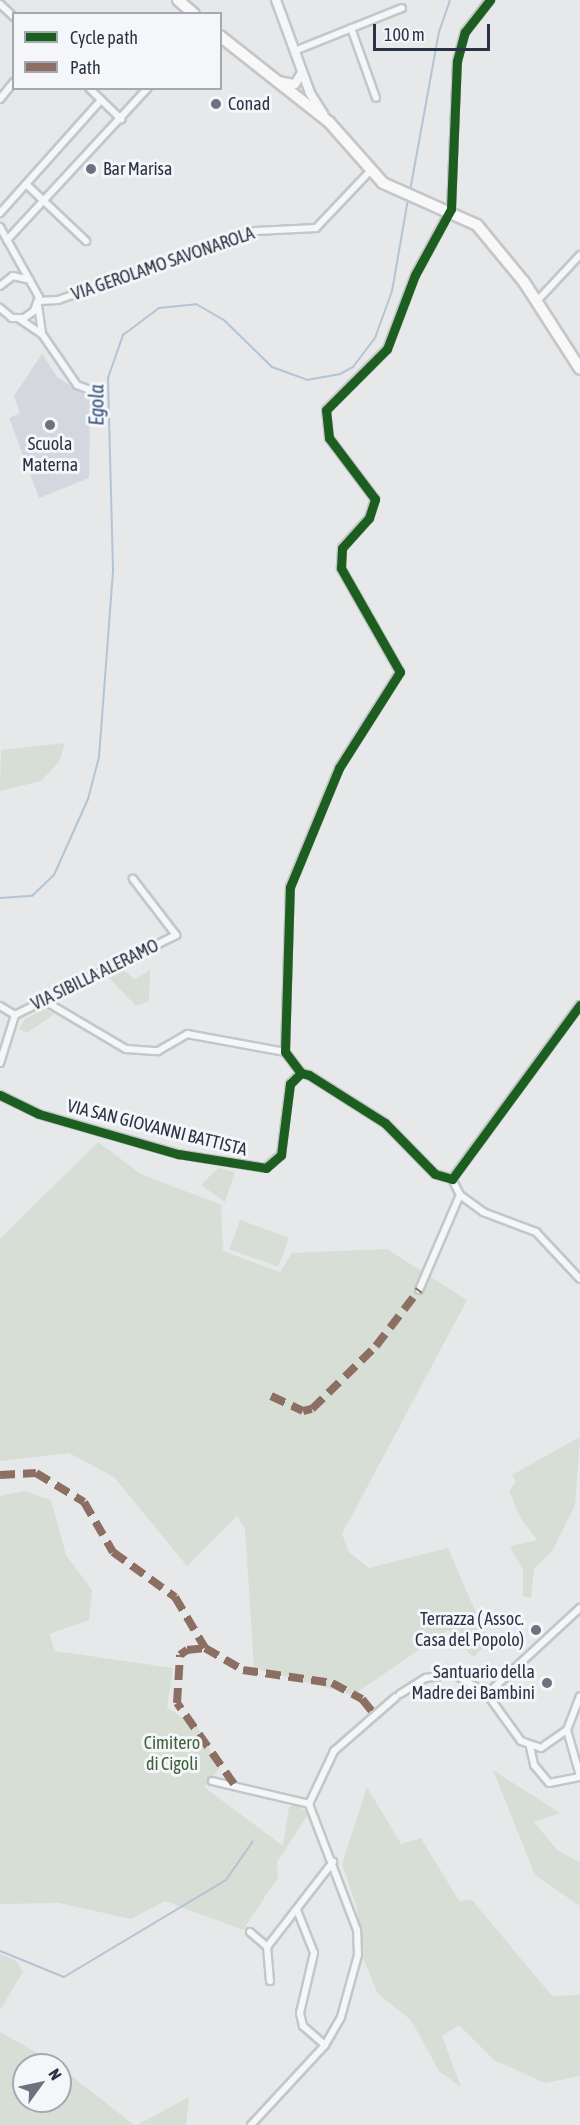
<!DOCTYPE html>
<html>
<head>
<meta charset="utf-8">
<style>
  body { margin:0 }
  #map { position:relative; width:580px; height:2125px; overflow:hidden; background:#e6e8ea; font-family:"Asap Condensed",sans-serif }
  div>[style] { position:absolute }
  .built>* { inset:0; background:#d4d7dd }
  .green>* { inset:0; background:#d6ded6; transform-origin:0 0 }
  .stream>* { height:2px; margin:-1px; padding:0 1px; transform-origin:1px; border-radius:1px; background:#b4c4d5 }
  .roads { filter:drop-shadow(2px 0 #c4c6c8) drop-shadow(-2px 0 #c4c6c8) drop-shadow(0 2px #c4c6c8) drop-shadow(0 -2px #c4c6c8) }
  .minor>* { height:6px; margin:-3px; padding:0 3px; transform-origin:3px; border-radius:3px; background:#f5f6f7 }
  .tertiary>* { height:8px; margin:-4px; padding:0 4px; transform-origin:4px; border-radius:4px; background:#f5f6f7 }
  .primary>* { height:10px; margin:-5px; padding:0 5px; transform-origin:5px; border-radius:5px; background:#f8f8f8 }
  .quiet>* { height:8px; margin-top:-4px; transform-origin:0; background:repeating-linear-gradient(90deg,#8d6e63 0 15px,transparent 0 23px) }
  .cycleway>* { height:9px; margin:-4.5px; padding:0 4.5px; transform-origin:4.5px; border-radius:4.5px; background:#1b5e20 }
  .dots>* { width:16px; height:16px; translate:-50% -50%; box-sizing:border-box; border:3px solid #f4f6f9; border-radius:50% }
  span { translate:-50% -50%; white-space:nowrap; text-align:center; line-height:1.15; -webkit-text-stroke:6px #f4f6f9; paint-order:stroke }
  .poi-label { font-size:18px; color:#2b3445 }
  .left { translate:0 -50%; text-align:left }
  .right { translate:-100% -50%; text-align:right }
  .street-label { font-size:18px; color:#2b3445 }
  .park-label { font-size:18px; color:#3f6138 }
  .water-label { font-size:20px; color:#34527a; font-style:italic }
  .legend { position:absolute; left:12px; top:12px; width:210px; height:78px; box-sizing:border-box; background:#f4f6f9; border:2px solid #a4a8b1; margin:0; padding:8px 10px; list-style:none; font-size:18px; color:#2b3445 }
  .legend li { display:flex; align-items:center; gap:12px; height:30px }
  .legend b { width:30px; border:2px solid #a4a8b1 }
  .north { position:absolute; left:12px; top:2053px; width:60px; height:60px; box-sizing:border-box; background:#f4f6f9; border:2px solid #a4a8b1; border-radius:50%; rotate:57deg; font-size:16px; font-weight:700; line-height:24px; text-align:center; color:#2b3445 }
  .north::after { content:''; display:block; margin:auto; width:21px; height:27px; background:#6c737f; clip-path:polygon(50% 0,100% 100%,50% 72%,0 100%) }
  .scale { position:absolute; left:373px; top:24px; width:117px; height:27px; box-sizing:border-box; border:3px solid #2b3445; border-top:0; padding-left:8px; font-size:18px; line-height:21px; white-space:nowrap; color:#2b3445; -webkit-text-stroke:4px #f4f6f9; paint-order:stroke }
</style>
</head>
<body>
<div id="map">
  <div class="built">
    <i style="clip-path:polygon(42px 354px,57px 377px,90px 398px,89px 478px,39px 498px,9px 418px,20px 413px,14px 396px)"></i>
  </div>
  <div class="green">
    <i style="clip-path:polygon(65px 743px,59px 762px,41px 781px,0 791px,1px 750px)"></i>
    <i style="clip-path:polygon(122px 969px,135px 979px,150px 970px,149px 1001px,136px 1006px,108px 977px)"></i>
    <i style="clip-path:polygon(44px 1009px,54px 1014px,27px 1033px,19px 1029px,25px 1019px)"></i>
    <i style="clip-path:polygon(98px 1142px,141px 1174px,221px 1205px,223px 1251px,280px 1272px,292px 1253px,387px 1249px,467px 1300px,342px 1534px,349px 1552px,369px 1568px,448px 1548px,489px 1643px,473px 1657px,448px 1630px,353px 1695px,254px 1668px,245px 1529px,237px 1516px,187px 1566px,114px 1477px,69px 1453px,0 1461px,0 1239px)"></i>
    <i style="clip-path:polygon(218px 1168px,235px 1172px,225px 1202px,201px 1185px)"></i>
    <i style="left:240px;top:1220px;width:52px;height:31px;rotate:20deg"></i>
    <i style="clip-path:polygon(580px 1437px,575px 1505px,552px 1551px,534px 1569px,531px 1598px,523px 1596px,523px 1570px,510px 1546px,537px 1540px,521px 1519px,509px 1491px,516px 1482px,512px 1475px)"></i>
    <i style="clip-path:polygon(24px 1491px,51px 1500px,66px 1555px,92px 1590px,89px 1620px,49px 1634px,55px 1651px,173px 1668px,167px 1708px,197px 1726px,220px 1768px,204px 1787px,283px 1846px,289px 1807px,296px 1805px,309px 1813px,277px 1862px,278px 1877px,243px 1930px,165px 1901px,131px 1919px,59px 1903px,0 1904px,0 1496px)"></i>
    <i style="clip-path:polygon(493px 1770px,560px 1813px,534px 1822px,558px 1851px,580px 1862px,580px 1906px,535px 1875px)"></i>
    <i style="clip-path:polygon(367px 1787px,401px 1844px,421px 1838px,459px 1901px,472px 1900px,552px 1996px,580px 1995px,580px 2076px,545px 2083px,494px 2060px,459px 2025px,442px 2036px,461px 2087px,439px 2071px,411px 2020px,378px 1994px,361px 1953px,357px 1908px,342px 1864px)"></i>
    <i style="clip-path:polygon(0 1954px,16px 1961px,23px 1972px,0 2010px)"></i>
    <i style="clip-path:polygon(0 2032px,58px 2065px,24px 2065px,24px 2101px,60px 2101px,60px 2067px,134px 2125px,0 2125px)"></i>
    <i style="clip-path:polygon(189px 2097px,186px 2125px,137px 2125px)"></i>
  </div>
  <div class="stream">
    <i style="left:410px;top:191px;width:162px;rotate:-79.7deg"></i>
    <i style="left:439px;top:32px;width:34px;rotate:-71deg"></i>
    <i style="left:0;top:898px;width:32px;rotate:-4deg"></i>
    <i style="left:32px;top:896px;width:30px;rotate:-44deg"></i>
    <i style="left:54px;top:875px;width:83px;rotate:-65.9deg"></i>
    <i style="left:88px;top:799px;width:43px;rotate:-75.3deg"></i>
    <i style="left:99px;top:757px;width:189px;rotate:-85.7deg"></i>
    <i style="left:113px;top:569px;width:191px;rotate:-91.5deg"></i>
    <i style="left:108px;top:378px;width:46px;rotate:-70.8deg"></i>
    <i style="left:123px;top:335px;width:45px;rotate:-36.9deg"></i>
    <i style="left:159px;top:308px;width:37px;rotate:-6deg"></i>
    <i style="left:196px;top:304px;width:34px;rotate:30deg"></i>
    <i style="left:225px;top:321px;width:66px;rotate:44.4deg"></i>
    <i style="left:272px;top:367px;width:37px;rotate:20deg"></i>
    <i style="left:307px;top:380px;width:34px;rotate:-10deg"></i>
    <i style="left:340px;top:374px;width:15px;rotate:-28deg"></i>
    <i style="left:353px;top:367px;width:36px;rotate:-53deg"></i>
    <i style="left:375px;top:338px;width:50px;rotate:-70.1deg"></i>
    <i style="left:392px;top:291px;width:93px;rotate:-80.1deg"></i>
    <i style="left:0;top:1951px;width:69px;rotate:22.1deg"></i>
    <i style="left:64px;top:1977px;width:189px;rotate:-30.9deg"></i>
    <i style="left:226px;top:1880px;width:47px;rotate:-55.3deg"></i>
  </div>
  <div class="roads">
    <div class="minor">
      <i style="left:0;top:4px;width:19px;rotate:43deg"></i>
      <i style="left:351px;top:28px;width:74px;rotate:70.3deg"></i>
      <i style="left:297px;top:50px;width:113px;rotate:-21.8deg"></i>
      <i style="left:89px;top:88px;width:45px;rotate:44.1deg"></i>
      <i style="left:0;top:99px;width:22px;rotate:-51deg"></i>
      <i style="left:26px;top:184px;width:83px;rotate:43.5deg"></i>
      <i style="left:0;top:213px;width:152px;rotate:-48.2deg"></i>
      <i style="left:0;top:227px;width:80px;rotate:60.9deg"></i>
      <i style="left:39px;top:297px;width:15px;rotate:110deg"></i>
      <i style="left:34px;top:311px;width:12px;rotate:145deg"></i>
      <i style="left:24px;top:318px;width:12px;rotate:180deg"></i>
      <i style="left:12px;top:318px;width:16px;rotate:-140deg"></i>
      <i style="left:7px;top:240px;width:207px;rotate:-47.2deg"></i>
      <i style="left:0;top:286px;width:16px;rotate:-38deg"></i>
      <i style="left:13px;top:276px;width:17px;rotate:13deg"></i>
      <i style="left:39px;top:301px;width:19px;rotate:-3deg"></i>
      <i style="left:58px;top:300px;width:210px;rotate:-19.2deg"></i>
      <i style="left:256px;top:231px;width:60px;rotate:-2.9deg"></i>
      <i style="left:316px;top:228px;width:79px;rotate:-46.5deg"></i>
      <i style="left:537px;top:301px;width:63px;rotate:-46.9deg"></i>
      <i style="left:38px;top:305px;width:29px;rotate:82deg"></i>
      <i style="left:18px;top:318px;width:29px;rotate:34deg"></i>
      <i style="left:42px;top:334px;width:62px;rotate:55.5deg"></i>
      <i style="left:77px;top:385px;width:17px;rotate:21deg"></i>
      <i style="left:43px;top:1000px;width:96px;rotate:30.6deg"></i>
      <i style="left:126px;top:1049px;width:32px;rotate:4deg"></i>
      <i style="left:158px;top:1051px;width:34px;rotate:-30deg"></i>
      <i style="left:187px;top:1034px;width:100px;rotate:10.4deg"></i>
      <i style="left:0;top:1006px;width:17px;rotate:31deg"></i>
      <i style="left:0;top:1063px;width:50px;rotate:-72.6deg"></i>
      <i style="left:15px;top:1015px;width:180px;rotate:-26.4deg"></i>
      <i style="left:176px;top:935px;width:71px;rotate:-127.5deg"></i>
      <i style="left:301px;top:1073px;width:26px;rotate:-127deg"></i>
      <i style="left:285px;top:1052px;width:165px;rotate:-88.3deg"></i>
      <i style="left:290px;top:887px;width:129px;rotate:-67.6deg"></i>
      <i style="left:339px;top:768px;width:114px;rotate:-57.6deg"></i>
      <i style="left:400px;top:672px;width:120px;rotate:-119.6deg"></i>
      <i style="left:341px;top:568px;width:20px;rotate:-87deg"></i>
      <i style="left:342px;top:548px;width:40px;rotate:-48deg"></i>
      <i style="left:369px;top:518px;width:20px;rotate:-72deg"></i>
      <i style="left:375px;top:499px;width:76px;rotate:-127deg"></i>
      <i style="left:329px;top:438px;width:28px;rotate:-96deg"></i>
      <i style="left:326px;top:410px;width:86px;rotate:-45deg"></i>
      <i style="left:387px;top:349px;width:79px;rotate:-69.3deg"></i>
      <i style="left:415px;top:275px;width:75px;rotate:-61.4deg"></i>
      <i style="left:451px;top:209px;width:148px;rotate:-87.7deg"></i>
      <i style="left:457px;top:61px;width:30px;rotate:-75deg"></i>
      <i style="left:465px;top:32px;width:41px;rotate:-52deg"></i>
      <i style="left:0;top:1095px;width:43px;rotate:26deg"></i>
      <i style="left:39px;top:1114px;width:145px;rotate:16.1deg"></i>
      <i style="left:178px;top:1154px;width:89px;rotate:9deg"></i>
      <i style="left:266px;top:1168px;width:20px;rotate:-41deg"></i>
      <i style="left:281px;top:1155px;width:72px;rotate:-82.8deg"></i>
      <i style="left:290px;top:1084px;width:16px;rotate:-45deg"></i>
      <i style="left:301px;top:1073px;width:8px;rotate:14deg"></i>
      <i style="left:309px;top:1075px;width:90px;rotate:32.3deg"></i>
      <i style="left:385px;top:1123px;width:71px;rotate:45.6deg"></i>
      <i style="left:435px;top:1174px;width:18px;rotate:16deg"></i>
      <i style="left:452px;top:1179px;width:216px;rotate:-53.7deg"></i>
      <i style="left:452px;top:1179px;width:18px;rotate:63deg"></i>
      <i style="left:460px;top:1195px;width:29px;rotate:36deg"></i>
      <i style="left:483px;top:1212px;width:57px;rotate:20.7deg"></i>
      <i style="left:536px;top:1232px;width:64px;rotate:46.9deg"></i>
      <i style="left:419px;top:1290px;width:103px;rotate:-66.7deg"></i>
      <i style="left:400px;top:1694px;width:31px;rotate:-32deg"></i>
      <i style="left:426px;top:1678px;width:28px;rotate:-8deg"></i>
      <i style="left:454px;top:1674px;width:39px;rotate:31deg"></i>
      <i style="left:487px;top:1694px;width:58px;rotate:54.1deg"></i>
      <i style="left:521px;top:1741px;width:21px;rotate:19deg"></i>
      <i style="left:541px;top:1748px;width:32px;rotate:-35deg"></i>
      <i style="left:567px;top:1730px;width:36px;rotate:-69deg"></i>
      <i style="left:487px;top:1694px;width:127px;rotate:-42.8deg"></i>
      <i style="left:567px;top:1730px;width:48px;rotate:74.2deg"></i>
      <i style="left:530px;top:1747px;width:18px;rotate:77deg"></i>
      <i style="left:534px;top:1765px;width:23px;rotate:50deg"></i>
      <i style="left:549px;top:1783px;width:32px;rotate:-11deg"></i>
      <i style="left:212px;top:1781px;width:100px;rotate:13.3deg"></i>
      <i style="left:297px;top:1910px;width:46px;rotate:68.4deg"></i>
      <i style="left:314px;top:1953px;width:62px;rotate:103.1deg"></i>
      <i style="left:300px;top:2013px;width:13px;rotate:77deg"></i>
      <i style="left:303px;top:2026px;width:29px;rotate:41deg"></i>
      <i style="left:250px;top:1932px;width:23px;rotate:41deg"></i>
      <i style="left:270px;top:1981px;width:34px;rotate:-95deg"></i>
      <i style="left:267px;top:1947px;width:108px;rotate:-52.2deg"></i>
      <i style="left:251px;top:2125px;width:109px;rotate:-47.2deg"></i>
      <i style="left:325px;top:2045px;width:32px;rotate:-60deg"></i>
      <i style="left:341px;top:2017px;width:64px;rotate:-74.7deg"></i>
      <i style="left:358px;top:1955px;width:25px;rotate:-92deg"></i>
      <i style="left:357px;top:1930px;width:135px;rotate:-110.9deg"></i>
      <i style="left:309px;top:1804px;width:59px;rotate:-64.7deg"></i>
      <i style="left:334px;top:1751px;width:82px;rotate:-41.1deg"></i>
    </div>
    <div class="tertiary">
      <i style="left:276px;top:0;width:99px;rotate:69.9deg"></i>
      <i style="left:310px;top:93px;width:25px;rotate:58deg"></i>
      <i style="left:279px;top:81px;width:16px;rotate:11deg"></i>
      <i style="left:295px;top:84px;width:13px;rotate:-58deg"></i>
    </div>
    <div class="primary">
      <i style="left:178px;top:0;width:21px;rotate:41deg"></i>
      <i style="left:220px;top:36px;width:139px;rotate:38.3deg"></i>
      <i style="left:329px;top:122px;width:81px;rotate:48.5deg"></i>
      <i style="left:383px;top:183px;width:103px;rotate:24.1deg"></i>
      <i style="left:477px;top:225px;width:74px;rotate:50.5deg"></i>
      <i style="left:524px;top:282px;width:103px;rotate:57.2deg"></i>
    </div>
  </div>
  <div class="quiet">
    <i style="left:271px;top:1396px;width:35px;rotate:25deg"></i>
    <i style="left:303px;top:1411px;width:9px;rotate:-13deg"></i>
    <i style="left:312px;top:1409px;width:90px;rotate:-44.5deg"></i>
    <i style="left:376px;top:1346px;width:71px;rotate:-52.5deg"></i>
    <i style="left:0;top:1475px;width:36px;rotate:-3deg"></i>
    <i style="left:36px;top:1473px;width:56px;rotate:31.1deg"></i>
    <i style="left:84px;top:1502px;width:58px;rotate:59.9deg"></i>
    <i style="left:113px;top:1552px;width:77px;rotate:36deg"></i>
    <i style="left:175px;top:1597px;width:59px;rotate:59.5deg"></i>
    <i style="left:234px;top:1784px;width:99px;rotate:-125.1deg"></i>
    <i style="left:177px;top:1703px;width:48px;rotate:-86.4deg"></i>
    <i style="left:180px;top:1655px;width:9px;rotate:-36deg"></i>
    <i style="left:187px;top:1650px;width:18px;rotate:-6deg"></i>
    <i style="left:205px;top:1648px;width:44px;rotate:30.1deg"></i>
    <i style="left:243px;top:1670px;width:90px;rotate:8.3deg"></i>
    <i style="left:332px;top:1683px;width:34px;rotate:28deg"></i>
    <i style="left:362px;top:1699px;width:19px;rotate:51deg"></i>
  </div>
  <div class="cycleway">
    <i style="left:301px;top:1073px;width:26px;rotate:-127deg"></i>
    <i style="left:285px;top:1052px;width:165px;rotate:-88.3deg"></i>
    <i style="left:290px;top:887px;width:129px;rotate:-67.6deg"></i>
    <i style="left:339px;top:768px;width:114px;rotate:-57.6deg"></i>
    <i style="left:400px;top:672px;width:120px;rotate:-119.6deg"></i>
    <i style="left:341px;top:568px;width:20px;rotate:-87deg"></i>
    <i style="left:342px;top:548px;width:40px;rotate:-48deg"></i>
    <i style="left:369px;top:518px;width:20px;rotate:-72deg"></i>
    <i style="left:375px;top:499px;width:76px;rotate:-127deg"></i>
    <i style="left:329px;top:438px;width:28px;rotate:-96deg"></i>
    <i style="left:326px;top:410px;width:86px;rotate:-45deg"></i>
    <i style="left:387px;top:349px;width:79px;rotate:-69.3deg"></i>
    <i style="left:415px;top:275px;width:75px;rotate:-61.4deg"></i>
    <i style="left:451px;top:209px;width:148px;rotate:-87.7deg"></i>
    <i style="left:457px;top:61px;width:30px;rotate:-75deg"></i>
    <i style="left:465px;top:32px;width:41px;rotate:-52deg"></i>
    <i style="left:0;top:1095px;width:43px;rotate:26deg"></i>
    <i style="left:39px;top:1114px;width:145px;rotate:16.1deg"></i>
    <i style="left:178px;top:1154px;width:89px;rotate:9deg"></i>
    <i style="left:266px;top:1168px;width:20px;rotate:-41deg"></i>
    <i style="left:281px;top:1155px;width:72px;rotate:-82.8deg"></i>
    <i style="left:290px;top:1084px;width:16px;rotate:-45deg"></i>
    <i style="left:301px;top:1073px;width:8px;rotate:14deg"></i>
    <i style="left:309px;top:1075px;width:90px;rotate:32.3deg"></i>
    <i style="left:385px;top:1123px;width:71px;rotate:45.6deg"></i>
    <i style="left:435px;top:1174px;width:18px;rotate:16deg"></i>
    <i style="left:452px;top:1179px;width:216px;rotate:-53.7deg"></i>
  </div>
  <div class="dots">
    <i style="left:216px;top:104px;background:#6c737f"></i>
    <i style="left:91px;top:169px;background:#6c737f"></i>
    <i style="left:50px;top:425px;background:#6c737f"></i>
    <i style="left:536px;top:1630px;background:#6c737f"></i>
    <i style="left:547px;top:1683px;background:#6c737f"></i>
  </div>
  <div class="poi-label">
    <span class="left" style="left:228px;top:104px">Conad</span>
    <span class="left" style="left:103px;top:169px">Bar Marisa</span>
    <span style="left:50px;top:455px">Scuola<br>Materna</span>
    <span class="right" style="left:524px;top:1630px">Terrazza ( Assoc.<br>Casa del Popolo)</span>
    <span class="right" style="left:535px;top:1683px">Santuario della<br>Madre dei Bambini</span>
  </div>
  <div class="street-label">
    <span style="left:163px;top:264px;rotate:-19deg">VIA GEROLAMO SAVONAROLA</span>
    <span style="left:95px;top:975px;rotate:-26deg">VIA SIBILLA ALERAMO</span>
    <span style="left:157px;top:1128px;rotate:14deg">VIA SAN GIOVANNI BATTISTA</span>
  </div>
  <div class="park-label">
    <span style="left:172px;top:1754px">Cimitero<br>di Cigoli</span>
  </div>
  <div class="water-label">
    <span style="left:96px;top:405px;rotate:-90deg">Egola</span>
  </div>
  <ul class="legend">
  <li><b style="height:8px;background:#1b5e20"></b>Cycle path</li>
  <li><b style="height:8px;background:#8d6e63"></b>Path</li>
  </ul>
  <div class="north">N</div>
  <div class="scale">100 m</div>
</div>
</body>
</html>
